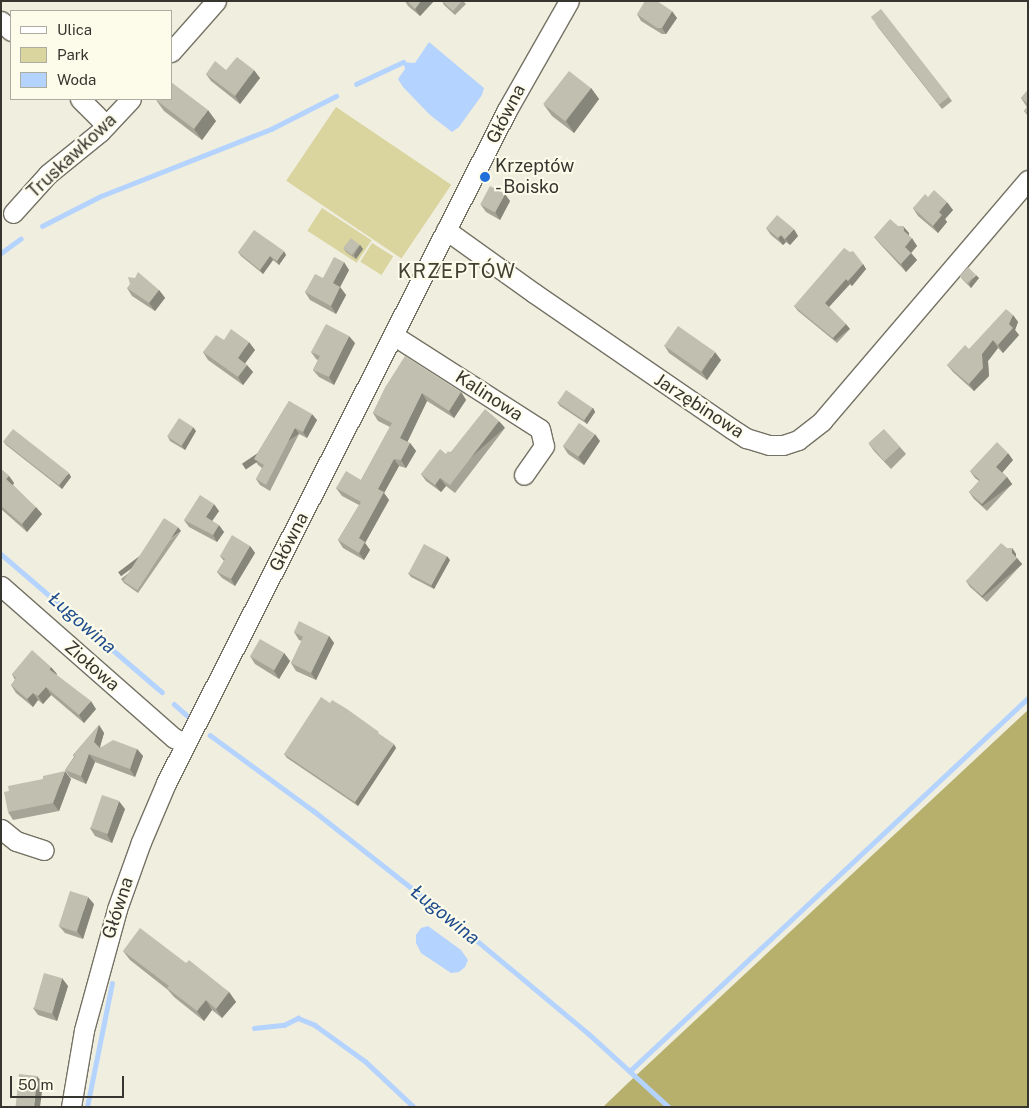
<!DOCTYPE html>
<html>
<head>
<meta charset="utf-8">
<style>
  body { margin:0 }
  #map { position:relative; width:1029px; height:1108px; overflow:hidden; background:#f0eede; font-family:"Public Sans",sans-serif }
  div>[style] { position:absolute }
  .green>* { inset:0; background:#dad49e; transform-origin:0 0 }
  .forest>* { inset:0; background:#b7af6c }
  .water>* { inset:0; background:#b4d3ff }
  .stream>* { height:4.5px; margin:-2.25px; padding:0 2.25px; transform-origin:2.25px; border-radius:2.25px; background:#b4d3ff }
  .roads { filter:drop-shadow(1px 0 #747264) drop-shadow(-1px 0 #747264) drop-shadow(0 1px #747264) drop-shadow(0 -1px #747264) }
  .minor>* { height:19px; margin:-9.5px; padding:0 9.5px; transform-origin:9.5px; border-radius:9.5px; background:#fff }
  .wall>* { inset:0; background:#a6a496 }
  .shaded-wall>* { inset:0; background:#87867a; transform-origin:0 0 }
  .building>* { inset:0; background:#c1bfaf; transform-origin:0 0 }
  .dots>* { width:14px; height:14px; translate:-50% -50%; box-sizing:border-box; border:2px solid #fdfceb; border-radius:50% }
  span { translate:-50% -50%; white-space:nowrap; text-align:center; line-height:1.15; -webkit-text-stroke:4px #fdfceb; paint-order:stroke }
  .street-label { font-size:18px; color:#36352f }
  .poi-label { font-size:18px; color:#36352f }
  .left { translate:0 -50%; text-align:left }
  .water-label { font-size:19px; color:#1f4c8c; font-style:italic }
  .quarter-label { font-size:20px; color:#434134; letter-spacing:1px }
  .frame { position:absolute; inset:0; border:2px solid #36352f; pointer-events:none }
  .legend { position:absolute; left:10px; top:10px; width:162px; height:90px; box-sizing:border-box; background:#fdfceb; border:1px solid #adaca0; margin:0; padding:6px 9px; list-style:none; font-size:15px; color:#36352f }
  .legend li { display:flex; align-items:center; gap:10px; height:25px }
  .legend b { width:25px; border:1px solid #adaca0 }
  .scale { position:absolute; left:10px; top:1076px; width:114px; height:22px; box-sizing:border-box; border:2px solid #36352f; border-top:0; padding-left:6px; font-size:15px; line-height:18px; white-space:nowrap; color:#36352f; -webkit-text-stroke:4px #fdfceb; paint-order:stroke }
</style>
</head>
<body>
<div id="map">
  <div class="green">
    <i style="left:336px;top:107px;width:139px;height:89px;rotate:34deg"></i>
    <i style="left:322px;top:208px;width:59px;height:27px;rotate:33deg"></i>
    <i style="left:372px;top:243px;width:25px;height:22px;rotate:32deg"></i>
  </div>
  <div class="forest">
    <i style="clip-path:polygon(1028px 710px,1028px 1107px,603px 1107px,628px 1083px)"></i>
  </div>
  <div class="water">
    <i style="clip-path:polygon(429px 42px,484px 88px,482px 95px,459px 127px,452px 132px,430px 115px,403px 87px,398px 79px,405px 69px,403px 62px,415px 63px)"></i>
    <i style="clip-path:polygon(428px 926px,461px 950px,468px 960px,465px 967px,459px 972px,451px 973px,421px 953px,416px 943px,416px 935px,421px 928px)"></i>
  </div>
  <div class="stream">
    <i style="left:356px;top:84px;width:52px;rotate:-25.1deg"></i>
    <i style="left:42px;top:226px;width:66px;rotate:-27deg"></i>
    <i style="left:101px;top:196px;width:183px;rotate:-21.5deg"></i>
    <i style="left:271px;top:129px;width:73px;rotate:-26.9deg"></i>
    <i style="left:1px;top:253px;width:24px;rotate:-36deg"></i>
    <i style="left:1px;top:554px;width:212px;rotate:40.6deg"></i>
    <i style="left:174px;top:704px;width:18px;rotate:41deg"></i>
    <i style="left:210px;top:735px;width:129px;rotate:36.2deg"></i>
    <i style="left:314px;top:811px;width:182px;rotate:38.3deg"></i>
    <i style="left:457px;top:924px;width:172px;rotate:39.8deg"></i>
    <i style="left:589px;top:1034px;width:108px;rotate:42.4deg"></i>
    <i style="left:254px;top:1028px;width:30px;rotate:-6deg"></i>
    <i style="left:284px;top:1025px;width:16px;rotate:-27deg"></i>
    <i style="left:298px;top:1018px;width:18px;rotate:22deg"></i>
    <i style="left:315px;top:1025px;width:62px;rotate:35.8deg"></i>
    <i style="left:365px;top:1061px;width:67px;rotate:43.2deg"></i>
    <i style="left:631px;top:1070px;width:544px;rotate:-43.14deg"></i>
    <i style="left:87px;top:1107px;width:126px;rotate:-78.6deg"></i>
  </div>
  <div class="roads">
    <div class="minor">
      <i style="left:1px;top:21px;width:14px;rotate:45deg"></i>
      <i style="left:171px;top:52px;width:68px;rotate:-48.6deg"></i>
      <i style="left:80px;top:99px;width:37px;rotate:45deg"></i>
      <i style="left:13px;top:213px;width:52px;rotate:-48.1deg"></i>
      <i style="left:48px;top:174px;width:67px;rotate:-38.9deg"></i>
      <i style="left:100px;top:132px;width:45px;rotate:-46.8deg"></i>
      <i style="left:446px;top:230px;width:108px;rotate:35.6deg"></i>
      <i style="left:534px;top:293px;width:240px;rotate:34.5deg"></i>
      <i style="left:732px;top:429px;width:17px;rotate:33deg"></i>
      <i style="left:746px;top:438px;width:24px;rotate:17deg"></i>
      <i style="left:769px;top:445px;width:14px"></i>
      <i style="left:783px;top:445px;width:16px;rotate:-18deg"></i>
      <i style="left:798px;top:440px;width:31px;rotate:-38deg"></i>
      <i style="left:822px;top:421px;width:317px;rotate:-49.5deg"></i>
      <i style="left:393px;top:335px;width:174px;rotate:32.6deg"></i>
      <i style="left:540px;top:429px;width:17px;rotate:77deg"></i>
      <i style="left:544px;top:446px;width:35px;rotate:125deg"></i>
      <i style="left:1px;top:586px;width:230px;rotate:41.3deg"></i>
      <i style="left:174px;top:738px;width:12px;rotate:24deg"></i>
      <i style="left:1px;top:829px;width:19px;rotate:39deg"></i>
      <i style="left:16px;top:841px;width:29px;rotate:18deg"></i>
      <i style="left:71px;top:1107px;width:78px;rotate:-80.4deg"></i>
      <i style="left:84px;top:1030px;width:125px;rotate:-74.7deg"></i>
      <i style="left:117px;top:909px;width:71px;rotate:-70.3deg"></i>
      <i style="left:141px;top:842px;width:64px;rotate:-67deg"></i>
      <i style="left:166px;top:783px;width:754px;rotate:-63.13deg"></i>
      <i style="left:507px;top:110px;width:125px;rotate:-60.4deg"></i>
    </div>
  </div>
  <div class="wall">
    <i style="clip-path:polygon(405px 1px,434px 1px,420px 16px,408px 6px)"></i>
    <i style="clip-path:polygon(442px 1px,463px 1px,466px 4px,455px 15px,444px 5px)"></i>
    <i style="clip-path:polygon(637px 14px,677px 18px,666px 34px,662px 34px,641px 21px)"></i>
    <i style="clip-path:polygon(874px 22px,949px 97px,952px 101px,942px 109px)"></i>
    <i style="clip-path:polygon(226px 70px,260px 78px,240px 104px,211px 81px,206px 74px)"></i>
    <i style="clip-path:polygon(591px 88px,599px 99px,574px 133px,552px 116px,544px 105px)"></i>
    <i style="clip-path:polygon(1028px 90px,1028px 116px,1024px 111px,1027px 107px,1021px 98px)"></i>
    <i style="clip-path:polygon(156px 100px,216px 121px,202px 140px,164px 111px)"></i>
    <i style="clip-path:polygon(928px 197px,953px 210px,945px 219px,947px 222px,938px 233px,918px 216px,913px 208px)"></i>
    <i style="clip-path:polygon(510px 201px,500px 220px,486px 212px,481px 205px)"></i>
    <i style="clip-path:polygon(898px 226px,909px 233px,909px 236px,917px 246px,911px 253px,917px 260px,906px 272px,880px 244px,874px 237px)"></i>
    <i style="clip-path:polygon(766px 228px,798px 236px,790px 245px,786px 242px,783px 245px,771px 235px)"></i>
    <i style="clip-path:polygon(360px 245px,363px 249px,356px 259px,346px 252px,344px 249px)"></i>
    <i style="clip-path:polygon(238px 252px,286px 255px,279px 265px,273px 260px,263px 274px,241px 256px)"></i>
    <i style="clip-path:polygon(863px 264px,866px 269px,852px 286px,850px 284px,829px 307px,850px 329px,837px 343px,798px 311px,794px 306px)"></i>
    <i style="clip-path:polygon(349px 270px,340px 287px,346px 295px,336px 314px,310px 300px,305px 292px,323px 278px)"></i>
    <i style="clip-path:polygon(960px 276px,979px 278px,971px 288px,963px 280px)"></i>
    <i style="clip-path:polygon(127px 288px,159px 290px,165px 298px,155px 311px,132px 296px)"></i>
    <i style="clip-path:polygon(1013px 315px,1018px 322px,1015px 330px,1019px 335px,1003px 353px,998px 348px,988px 361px,989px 376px,974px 391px,953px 372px,947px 365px,969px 349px)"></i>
    <i style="clip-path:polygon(224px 340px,255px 350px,245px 363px,253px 372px,243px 385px,208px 360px,203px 352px)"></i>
    <i style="clip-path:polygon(355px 343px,334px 385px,319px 377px,313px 370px,318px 360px,316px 359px,311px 352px)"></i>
    <i style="clip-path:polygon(664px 345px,721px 360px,707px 380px,669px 353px)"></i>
    <i style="clip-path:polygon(386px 386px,461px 392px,466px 400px,454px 418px,427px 401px,407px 442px,410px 443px,416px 451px,406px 468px,399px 466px,384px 493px,389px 500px,365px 543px,370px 550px,364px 560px,343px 548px,338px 540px,359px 505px,342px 496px,336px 488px,361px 480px,390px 427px,378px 421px,373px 413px)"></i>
    <i style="clip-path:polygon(289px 401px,317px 420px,307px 438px,299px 434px,270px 491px,260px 485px,256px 479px,262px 468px,258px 465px,254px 459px)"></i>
    <i style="clip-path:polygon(557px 402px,593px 408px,595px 412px,587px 424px,560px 406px)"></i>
    <i style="clip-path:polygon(505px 428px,455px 493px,446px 486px,441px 492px,426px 481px,421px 474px,446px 454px)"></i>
    <i style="clip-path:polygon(196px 431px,185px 450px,170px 441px,168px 437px)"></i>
    <i style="clip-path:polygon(3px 441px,71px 477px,62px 489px,6px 445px)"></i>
    <i style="clip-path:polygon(600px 441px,584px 465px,568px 454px,563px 446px)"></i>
    <i style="clip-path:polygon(869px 444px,900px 447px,906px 454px,891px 469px,874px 451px)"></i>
    <i style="clip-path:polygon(1013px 460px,1002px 472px,1007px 477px,1012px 484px,987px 511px,974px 499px,969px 492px,979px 481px,975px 478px,970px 471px)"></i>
    <i style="clip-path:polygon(1px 469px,9px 476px,14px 483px,13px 485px,42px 514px,27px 532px,1px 509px)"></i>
    <i style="clip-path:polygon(219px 511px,212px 521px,224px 532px,217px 542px,189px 527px,184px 520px)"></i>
    <i style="clip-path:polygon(181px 531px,138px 593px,124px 583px,121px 579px)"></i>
    <i style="clip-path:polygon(250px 546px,255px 553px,235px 586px,222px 578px,217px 572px,224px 561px,220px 556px)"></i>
    <i style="clip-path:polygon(1007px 548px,1012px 548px,1016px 554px,1016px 557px,1022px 564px,987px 602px,970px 587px,966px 581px)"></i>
    <i style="clip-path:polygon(450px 560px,434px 589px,411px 577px,408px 573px)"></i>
    <i style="clip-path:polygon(294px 632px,329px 636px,334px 643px,316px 680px,296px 671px,291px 663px,302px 641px,299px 640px)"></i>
    <i style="clip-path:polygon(284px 653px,290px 661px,279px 679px,255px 664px,250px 656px)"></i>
    <i style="clip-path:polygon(12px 674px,57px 674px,56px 675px,96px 709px,84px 723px,51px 695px,43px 704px,38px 700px,33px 707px,16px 693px,11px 685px,15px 680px)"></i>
    <i style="clip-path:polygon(99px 725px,104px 733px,100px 747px,137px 749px,143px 756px,135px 777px,95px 762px,86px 784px,70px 777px,65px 770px,74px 757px,73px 755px)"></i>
    <i style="clip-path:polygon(382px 736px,396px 748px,358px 806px,287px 758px,284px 754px)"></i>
    <i style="clip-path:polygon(71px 779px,59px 811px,13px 820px,8px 812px)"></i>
    <i style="clip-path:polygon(125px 809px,112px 843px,95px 836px,90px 828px)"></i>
    <i style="clip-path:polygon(94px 904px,83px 939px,65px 933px,59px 926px)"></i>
    <i style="clip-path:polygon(123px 951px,186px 963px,229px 992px,236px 1002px,222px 1018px,212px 1010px,204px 1021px,174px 997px,168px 990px,130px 960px)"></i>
    <i style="clip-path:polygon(68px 986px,57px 1021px,38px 1015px,33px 1008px)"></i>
  </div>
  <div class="shaded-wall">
    <i style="clip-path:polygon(421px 1px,434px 1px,420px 16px,415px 9px)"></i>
    <i style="clip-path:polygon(672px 11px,677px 18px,666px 34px,662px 28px)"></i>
    <i style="clip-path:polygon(254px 70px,260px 78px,240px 104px,235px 96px)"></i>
    <i style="clip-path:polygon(591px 88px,599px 99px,574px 133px,566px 121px)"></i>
    <i style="clip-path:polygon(208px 110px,216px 121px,202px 140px,194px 129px)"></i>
    <i style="clip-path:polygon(505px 194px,510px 201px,500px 220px,495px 212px)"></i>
    <i style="clip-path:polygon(947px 202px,953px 210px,945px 219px,947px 222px,938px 233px,933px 226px,939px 212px)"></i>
    <i style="clip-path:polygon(903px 226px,909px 233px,909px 239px,904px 231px)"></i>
    <i style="clip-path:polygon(794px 229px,798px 236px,790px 245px,785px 239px)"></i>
    <i style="clip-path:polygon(781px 235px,786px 242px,783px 245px,778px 238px)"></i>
    <i style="clip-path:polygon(912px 238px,917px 246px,911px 253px,917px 260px,906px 272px,901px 264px,905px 247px)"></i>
    <i style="clip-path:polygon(360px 245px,363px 249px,356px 259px,354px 255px)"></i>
    <i style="clip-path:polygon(284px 251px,286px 255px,279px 265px,277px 261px)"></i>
    <i style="clip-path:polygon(270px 256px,273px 260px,263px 274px,260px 270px)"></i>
    <i style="clip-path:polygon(344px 262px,349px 270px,338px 291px,333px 283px)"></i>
    <i style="clip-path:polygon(863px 264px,866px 269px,852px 286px,848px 281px)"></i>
    <i style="clip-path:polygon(976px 275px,979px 278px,971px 288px,969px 284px)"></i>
    <i style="clip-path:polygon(846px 279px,850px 284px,828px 308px,825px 303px)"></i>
    <i style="clip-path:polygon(340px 287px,346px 295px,336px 314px,331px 306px)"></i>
    <i style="clip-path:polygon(159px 290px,165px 298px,155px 311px,149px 303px)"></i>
    <i style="clip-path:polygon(1013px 315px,1018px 322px,1015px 330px,1019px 335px,1003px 353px,998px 345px,1009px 324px)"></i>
    <i style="left:846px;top:324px;width:6px;height:19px;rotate:51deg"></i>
    <i style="clip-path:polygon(349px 336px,355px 343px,334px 385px,329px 377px)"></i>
    <i style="clip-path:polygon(993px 340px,998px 348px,988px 361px,989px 376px,974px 391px,969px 384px,982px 354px)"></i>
    <i style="clip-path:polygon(249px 342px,255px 350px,243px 366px,238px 358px)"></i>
    <i style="clip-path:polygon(715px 352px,721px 360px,707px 380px,702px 372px)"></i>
    <i style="clip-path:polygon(247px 365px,253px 372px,243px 385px,238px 377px)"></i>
    <i style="clip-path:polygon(461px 392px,466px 400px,454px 418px,449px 411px)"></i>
    <i style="clip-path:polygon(422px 393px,427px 401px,406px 445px,400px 438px)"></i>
    <i style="clip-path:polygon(593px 408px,595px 412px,587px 424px,584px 420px)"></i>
    <i style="clip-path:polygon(312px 414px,317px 420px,307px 438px,303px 432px)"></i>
    <i style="left:499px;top:421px;width:9px;height:81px;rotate:49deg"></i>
    <i style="clip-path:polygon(193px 427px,196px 431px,185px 450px,182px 446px)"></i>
    <i style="left:295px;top:428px;width:7px;height:64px;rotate:56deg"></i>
    <i style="clip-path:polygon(595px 434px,600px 441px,584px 465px,578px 457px)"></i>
    <i style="clip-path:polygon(410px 443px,416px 451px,406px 468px,401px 460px)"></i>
    <i style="clip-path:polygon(1008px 453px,1013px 460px,1001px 474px,996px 467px)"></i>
    <i style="clip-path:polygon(394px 459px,399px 466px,384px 493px,389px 500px,365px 543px,370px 550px,364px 560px,359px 553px,359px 538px,378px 489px)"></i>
    <i style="clip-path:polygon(69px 473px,71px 477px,62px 489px,59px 485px)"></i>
    <i style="clip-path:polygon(9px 476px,14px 483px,12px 486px,6px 479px)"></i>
    <i style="left:1007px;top:477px;width:9px;height:37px;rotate:54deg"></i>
    <i style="clip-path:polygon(440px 478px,446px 486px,441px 492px,435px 485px)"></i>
    <i style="clip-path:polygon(214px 504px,219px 511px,210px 524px,206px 517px)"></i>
    <i style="clip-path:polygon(36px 507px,42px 514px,27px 532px,22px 524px)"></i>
    <i style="clip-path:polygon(219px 525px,224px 532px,217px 542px,213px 535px)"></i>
    <i style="left:178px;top:527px;width:5px;height:75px;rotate:53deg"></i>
    <i style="clip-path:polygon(250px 546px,255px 553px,235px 586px,231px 579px)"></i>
    <i style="clip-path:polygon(1012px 548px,1016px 554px,1016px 559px,1012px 553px)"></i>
    <i style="clip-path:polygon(447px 556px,450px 560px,434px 589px,431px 586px)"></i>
    <i style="left:1017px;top:558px;width:8px;height:52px;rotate:50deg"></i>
    <i style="clip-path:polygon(329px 636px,334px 643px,316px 680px,311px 673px)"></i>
    <i style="clip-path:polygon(284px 653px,290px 661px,279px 679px,274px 671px)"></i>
    <i style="clip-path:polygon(51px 667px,57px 674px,55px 677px,49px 669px)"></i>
    <i style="clip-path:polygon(46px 687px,51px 695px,43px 704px,38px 696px)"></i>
    <i style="clip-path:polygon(33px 693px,38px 700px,33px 707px,27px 699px)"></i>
    <i style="clip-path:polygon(91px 701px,96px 709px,84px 723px,79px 715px)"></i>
    <i style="clip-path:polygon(99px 725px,104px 733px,99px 750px,94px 742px)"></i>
    <i style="clip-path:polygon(394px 744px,396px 748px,358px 806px,355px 802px)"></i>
    <i style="clip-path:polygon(137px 749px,143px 756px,135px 777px,130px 769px)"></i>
    <i style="clip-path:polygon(89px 754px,95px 762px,86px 784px,81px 776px)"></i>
    <i style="clip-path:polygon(65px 771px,71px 779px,59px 811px,53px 803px)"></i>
    <i style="clip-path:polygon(119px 801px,125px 809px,112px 843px,107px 835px)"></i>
    <i style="clip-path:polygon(88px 897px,94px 904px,83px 939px,77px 931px)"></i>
    <i style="clip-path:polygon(62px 978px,68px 986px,57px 1021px,52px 1013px)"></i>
    <i style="clip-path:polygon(229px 992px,236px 1002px,222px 1018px,216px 1009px)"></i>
    <i style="clip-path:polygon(206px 1000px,212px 1010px,204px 1021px,197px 1011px)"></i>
    <i style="clip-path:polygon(37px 1076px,43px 1084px,40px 1107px,34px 1107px)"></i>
  </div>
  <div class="building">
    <i style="clip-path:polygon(407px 1px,421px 1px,415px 9px)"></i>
    <i style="clip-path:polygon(442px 1px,462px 1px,453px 11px)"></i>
    <i style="clip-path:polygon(645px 1px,657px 1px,672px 11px,662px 28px,657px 28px,637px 14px)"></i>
    <i style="left:881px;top:9px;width:111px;height:13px;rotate:52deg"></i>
    <i style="clip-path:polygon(237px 57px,254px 70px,235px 96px,206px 74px,215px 61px,226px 70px)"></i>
    <i style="left:569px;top:71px;width:28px;height:42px;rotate:38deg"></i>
    <i style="clip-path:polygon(171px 82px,208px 110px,194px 129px,156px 100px,157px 99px,171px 99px)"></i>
    <i style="clip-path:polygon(1028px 90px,1028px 104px,1021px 98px)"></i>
    <i style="clip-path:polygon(1028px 106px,1028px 114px,1024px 111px)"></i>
    <i style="left:490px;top:186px;width:17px;height:21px;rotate:28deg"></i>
    <i style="clip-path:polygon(934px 190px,947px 202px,939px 212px,942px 215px,933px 226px,913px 208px,925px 194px,928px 197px)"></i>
    <i style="clip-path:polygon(777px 215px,794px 229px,785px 239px,781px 235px,778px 238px,766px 228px)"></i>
    <i style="clip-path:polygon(890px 219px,898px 226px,903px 226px,904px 231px,912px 238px,905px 247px,911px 253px,901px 264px,874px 237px)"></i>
    <i style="clip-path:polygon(254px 230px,284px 251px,277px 261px,270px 256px,260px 270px,238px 252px)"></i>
    <i style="left:351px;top:238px;width:11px;height:13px;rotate:38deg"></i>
    <i style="clip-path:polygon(844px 248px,850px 252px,853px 251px,863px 264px,848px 281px,846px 279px,825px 303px,846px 324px,833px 338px,794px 306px)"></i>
    <i style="clip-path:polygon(334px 257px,344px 262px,333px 283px,340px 287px,331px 306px,305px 292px,315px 274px,323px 278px)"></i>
    <i style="left:968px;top:267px;width:11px;height:12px;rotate:45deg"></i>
    <i style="clip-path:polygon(138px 272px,159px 290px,149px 303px,127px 288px,130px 284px,128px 277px,135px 278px)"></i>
    <i style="clip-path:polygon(1006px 309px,1013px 315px,1009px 324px,1013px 328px,998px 345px,993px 340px,982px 354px,983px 368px,969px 384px,947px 365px,965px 345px,969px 349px)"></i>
    <i style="clip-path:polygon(326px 324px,349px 336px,329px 377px,313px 370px,320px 356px,311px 352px)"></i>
    <i style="left:678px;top:326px;width:45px;height:24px;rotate:35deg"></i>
    <i style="clip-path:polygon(231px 329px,249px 342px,238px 358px,247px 365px,238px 377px,203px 352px,216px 335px,224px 340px)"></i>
    <i style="clip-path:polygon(405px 356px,461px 392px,449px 411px,422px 393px,400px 438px,410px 443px,401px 460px,394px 459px,378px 489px,384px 492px,359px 538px,365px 542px,359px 553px,338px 540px,361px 502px,336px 488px,346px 471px,361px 480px,392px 423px,373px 413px,386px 386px)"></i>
    <i style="left:566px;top:390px;width:32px;height:15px;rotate:34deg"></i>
    <i style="clip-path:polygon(289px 401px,312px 414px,303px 432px,295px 428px,266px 485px,256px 479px,264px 465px,254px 459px)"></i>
    <i style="clip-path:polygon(485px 409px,499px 421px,450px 485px,440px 478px,435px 485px,421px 474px,440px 449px,446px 454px,448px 451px,450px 453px)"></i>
    <i style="left:179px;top:418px;width:17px;height:22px;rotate:33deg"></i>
    <i style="left:579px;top:423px;width:19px;height:28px;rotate:35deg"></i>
    <i style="left:13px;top:429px;width:71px;height:16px;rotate:38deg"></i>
    <i style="left:884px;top:429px;width:24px;height:21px;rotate:48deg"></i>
    <i style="clip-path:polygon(997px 442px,1008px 453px,996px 467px,1007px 477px,982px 504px,969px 492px,980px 480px,970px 471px)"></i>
    <i style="clip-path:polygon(1px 469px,9px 476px,6px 479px,36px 507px,22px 524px,1px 506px)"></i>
    <i style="clip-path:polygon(200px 495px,214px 504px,206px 517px,219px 525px,213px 535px,184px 520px)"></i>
    <i style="left:164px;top:518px;width:17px;height:75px;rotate:33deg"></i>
    <i style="clip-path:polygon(232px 535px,250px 546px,231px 579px,217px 572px,225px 559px,220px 556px)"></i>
    <i style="clip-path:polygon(1001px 543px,1007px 548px,1012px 548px,1012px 553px,1017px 558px,982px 596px,966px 581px)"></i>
    <i style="left:424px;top:544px;width:26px;height:33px;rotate:28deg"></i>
    <i style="clip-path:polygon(299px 621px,329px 636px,311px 673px,291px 663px,303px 637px,294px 632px)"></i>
    <i style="left:260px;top:639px;width:28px;height:20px;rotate:30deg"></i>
    <i style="clip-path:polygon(32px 650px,51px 667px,49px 669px,91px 701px,79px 715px,46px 687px,38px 696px,33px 693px,27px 699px,11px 685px,16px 678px,12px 674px)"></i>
    <i style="clip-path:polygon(321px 697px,330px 703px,332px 700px,347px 709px,379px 732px,378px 733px,394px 744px,355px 802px,284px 754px)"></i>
    <i style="clip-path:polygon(99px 725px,94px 742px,100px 748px,113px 740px,137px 749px,130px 769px,89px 754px,81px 776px,65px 770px,75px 757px,73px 755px)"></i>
    <i style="clip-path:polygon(65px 771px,53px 803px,8px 812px,4px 792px,9px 791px,8px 786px,43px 779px,43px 776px)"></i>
    <i style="left:102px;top:795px;width:18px;height:35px;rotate:19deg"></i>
    <i style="left:70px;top:891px;width:19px;height:37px;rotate:18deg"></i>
    <i style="clip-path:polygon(140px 928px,186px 963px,189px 960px,229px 992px,216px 1009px,206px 1000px,197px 1011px,167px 988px,169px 986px,123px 951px)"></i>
    <i style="left:44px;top:973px;width:19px;height:37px;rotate:16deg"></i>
    <i style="left:19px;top:1074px;width:18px;height:33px;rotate:6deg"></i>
  </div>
  <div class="dots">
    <i style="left:485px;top:177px;background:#206fda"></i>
  </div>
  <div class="street-label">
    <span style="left:506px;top:114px;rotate:-63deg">Główna</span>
    <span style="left:72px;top:156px;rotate:-43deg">Truskawkowa</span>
    <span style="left:489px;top:396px;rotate:33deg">Kalinowa</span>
    <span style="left:699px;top:406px;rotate:33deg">Jarzębinowa</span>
    <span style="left:289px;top:542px;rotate:-63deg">Główna</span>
    <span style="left:92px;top:666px;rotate:41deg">Ziołowa</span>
    <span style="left:118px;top:908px;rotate:-72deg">Główna</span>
  </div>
  <div class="poi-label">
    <span class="left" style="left:495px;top:177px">Krzeptów<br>- Boisko</span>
  </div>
  <div class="water-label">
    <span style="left:82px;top:623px;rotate:41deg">Ługowina</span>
    <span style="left:445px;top:915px;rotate:39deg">Ługowina</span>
  </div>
  <div class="quarter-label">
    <span style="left:457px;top:271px">KRZEPTÓW</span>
  </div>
  <div class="frame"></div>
  <ul class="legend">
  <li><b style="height:6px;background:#fff"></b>Ulica</li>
  <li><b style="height:14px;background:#dad49e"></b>Park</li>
  <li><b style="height:14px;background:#b4d3ff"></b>Woda</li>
  </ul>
  <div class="scale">50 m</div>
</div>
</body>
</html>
